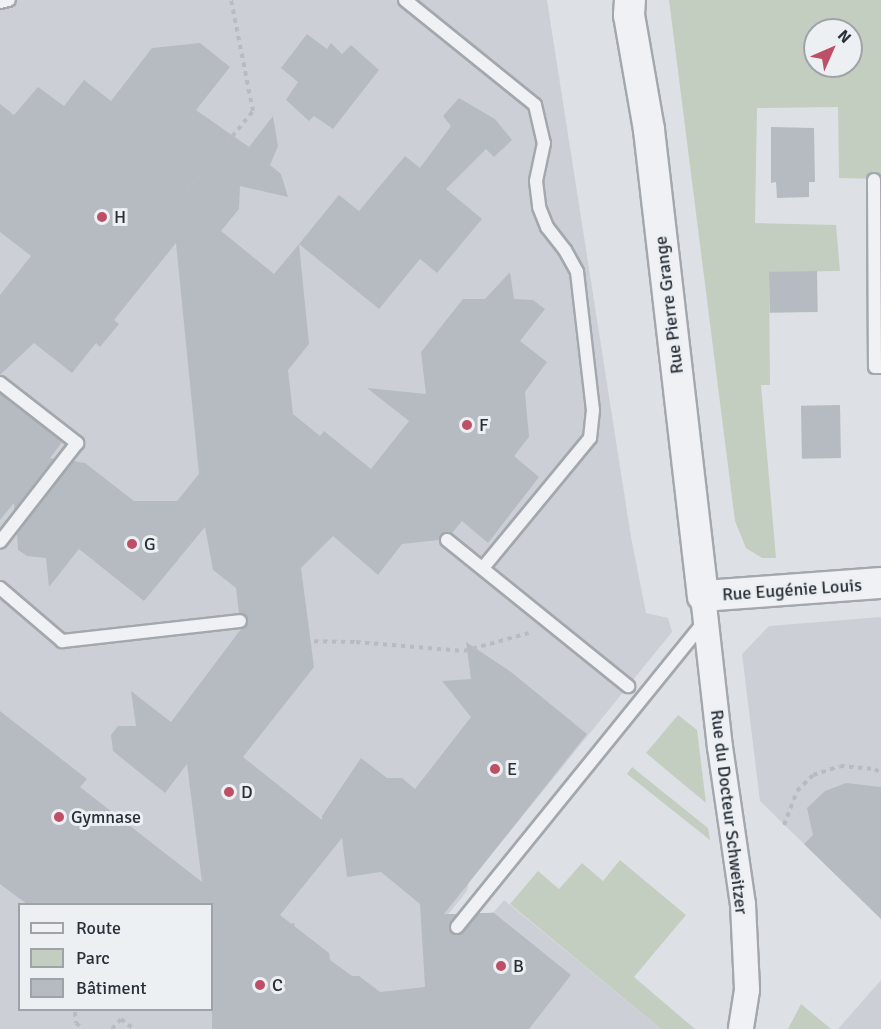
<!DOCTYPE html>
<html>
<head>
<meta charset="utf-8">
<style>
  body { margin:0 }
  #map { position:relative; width:881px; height:1029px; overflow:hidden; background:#dde1e5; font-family:Signika,sans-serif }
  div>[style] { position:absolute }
  .built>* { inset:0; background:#ccd0d6 }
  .green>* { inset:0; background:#c4cec0 }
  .building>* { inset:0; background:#b5bbc1; transform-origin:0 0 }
  .path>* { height:4px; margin-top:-2px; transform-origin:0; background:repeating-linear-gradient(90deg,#b8bbc0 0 4.5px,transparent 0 9px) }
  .roads { filter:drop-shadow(2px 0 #a3a8ae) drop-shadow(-2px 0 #a3a8ae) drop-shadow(0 2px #a3a8ae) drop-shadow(0 -2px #a3a8ae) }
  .service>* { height:12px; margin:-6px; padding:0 6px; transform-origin:6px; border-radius:6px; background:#f0f1f4 }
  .minor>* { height:24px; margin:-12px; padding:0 12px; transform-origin:12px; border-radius:12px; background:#f0f1f4 }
  .tertiary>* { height:30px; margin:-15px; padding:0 15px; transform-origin:15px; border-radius:15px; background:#f0f1f4 }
  .dots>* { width:16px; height:16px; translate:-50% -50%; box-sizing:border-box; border:3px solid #edf0f3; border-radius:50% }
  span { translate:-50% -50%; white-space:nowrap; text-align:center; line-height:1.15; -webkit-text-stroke:6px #edf0f3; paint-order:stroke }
  .poi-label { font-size:18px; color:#29303a }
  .left { translate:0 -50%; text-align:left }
  .street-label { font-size:18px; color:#29303a }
  .legend { position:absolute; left:18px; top:903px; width:195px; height:108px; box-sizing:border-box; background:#edf0f3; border:2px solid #9fa3a9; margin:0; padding:8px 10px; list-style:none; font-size:18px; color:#29303a }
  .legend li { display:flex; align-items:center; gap:12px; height:30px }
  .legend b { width:30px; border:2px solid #9fa3a9 }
  .north { position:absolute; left:803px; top:18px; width:60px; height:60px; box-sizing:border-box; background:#edf0f3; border:2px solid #9fa3a9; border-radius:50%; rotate:45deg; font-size:16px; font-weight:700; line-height:24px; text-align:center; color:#29303a }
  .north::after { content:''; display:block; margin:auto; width:21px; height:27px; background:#bd5067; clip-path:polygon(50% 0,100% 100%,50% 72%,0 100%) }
</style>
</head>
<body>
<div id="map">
  <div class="built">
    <i style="clip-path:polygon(evenodd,0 0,547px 0,631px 537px,646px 613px,668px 618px,672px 632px,469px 882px,467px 891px,445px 918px,468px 936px,487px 913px,494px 912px,504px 900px,661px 1029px,0 1029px,0 0,20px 904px,212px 904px,212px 1010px,20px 1010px,20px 904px)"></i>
    <i style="clip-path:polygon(881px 617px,881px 919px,760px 801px,742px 654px,769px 626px)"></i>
    <i style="clip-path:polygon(881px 980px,881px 1029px,838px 1029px)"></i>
  </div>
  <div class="green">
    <i style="clip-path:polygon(evenodd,669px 0,881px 0,881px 179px,839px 178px,838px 107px,757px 108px,755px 223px,836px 225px,840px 271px,769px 272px,770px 385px,761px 385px,776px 558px,762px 558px,746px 548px,735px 521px,669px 0,815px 30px,851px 30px,851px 66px,815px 66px,815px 30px)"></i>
    <i style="clip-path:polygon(678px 715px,697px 730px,706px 803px,646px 753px)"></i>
    <i style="clip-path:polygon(632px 767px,708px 828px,710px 840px,627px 774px)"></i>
    <i style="clip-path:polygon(620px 860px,686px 915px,634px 977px,695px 1029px,661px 1029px,510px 904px,538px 871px,559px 889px,582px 863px,603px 881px)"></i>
    <i style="clip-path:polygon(801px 1004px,831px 1029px,788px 1029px)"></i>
  </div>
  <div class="building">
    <i style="clip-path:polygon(307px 34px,327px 49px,331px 43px,342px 54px,351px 45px,379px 70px,333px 129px,314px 116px,309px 121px,286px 100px,298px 82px,281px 68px)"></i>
    <i style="clip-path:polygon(evenodd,200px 43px,230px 67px,196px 110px,249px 147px,273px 116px,278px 146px,270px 165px,281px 174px,288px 197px,240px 186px,239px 209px,221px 231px,274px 274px,299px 244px,309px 344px,288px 370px,293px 414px,320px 436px,324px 431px,371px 469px,409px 421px,367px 388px,426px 394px,421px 352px,463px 299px,485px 299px,510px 272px,514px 299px,533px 300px,545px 309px,520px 341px,547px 362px,525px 392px,529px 437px,514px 456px,539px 477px,488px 543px,462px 521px,452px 533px,441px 534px,439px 540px,402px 544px,378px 575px,333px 536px,301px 568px,314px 667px,243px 757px,322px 820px,322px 816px,361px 758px,387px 778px,402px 778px,415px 789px,471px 717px,442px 681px,471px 679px,466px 642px,511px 672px,587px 734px,444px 914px,457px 914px,449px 926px,451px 933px,456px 935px,463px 932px,479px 913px,494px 913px,571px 975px,529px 1029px,212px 1029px,212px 904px,27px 904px,0 884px,0 711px,87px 779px,80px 787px,202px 882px,187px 764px,165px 793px,113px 751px,111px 735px,118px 726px,136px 726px,131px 691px,171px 722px,241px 629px,247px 625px,247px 617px,239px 613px,236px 588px,213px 570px,205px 527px,144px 601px,79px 549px,49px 587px,46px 558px,27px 556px,18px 550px,17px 534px,73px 461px,85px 463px,134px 501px,177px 501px,199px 474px,176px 243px,114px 320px,119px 324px,100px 347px,96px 343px,72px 373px,34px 343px,0 375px,0 295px,31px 256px,0 232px,0 104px,14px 115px,38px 87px,64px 106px,84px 80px,111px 101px,152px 48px,200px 43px,342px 838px,347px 877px,381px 872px,420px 904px,425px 987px,380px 992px,359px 976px,352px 976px,330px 960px,329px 953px,280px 915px,342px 838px)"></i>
    <i style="clip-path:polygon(459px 98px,495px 119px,512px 140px,494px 157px,486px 149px,446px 189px,482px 219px,437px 273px,420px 259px,379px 309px,299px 244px,339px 195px,359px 211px,405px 156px,420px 168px,451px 126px,443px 116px)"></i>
    <i style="clip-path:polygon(771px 127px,814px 128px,815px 182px,809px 182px,809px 197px,777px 198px,776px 182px,771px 183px)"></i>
    <i style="left:817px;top:271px;width:41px;height:48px;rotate:89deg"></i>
    <i style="clip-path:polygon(0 393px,62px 442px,50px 458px,54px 459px,14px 510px,14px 503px,0 520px)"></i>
    <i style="left:840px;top:405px;width:53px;height:39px;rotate:89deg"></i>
    <i style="clip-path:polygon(846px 783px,881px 787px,881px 919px,804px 844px,813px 835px,807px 808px,825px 791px)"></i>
  </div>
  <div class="path">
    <i style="left:181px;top:199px;width:114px;rotate:-50.7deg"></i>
    <i style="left:253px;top:111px;width:113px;rotate:-101.2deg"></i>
    <i style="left:296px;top:641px;width:60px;rotate:1deg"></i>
    <i style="left:356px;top:642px;width:108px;rotate:4.8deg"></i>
    <i style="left:464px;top:651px;width:67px;rotate:-15.5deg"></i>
    <i style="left:784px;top:825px;width:36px;rotate:-69deg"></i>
    <i style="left:797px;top:791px;width:23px;rotate:-45deg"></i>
    <i style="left:813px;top:775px;width:28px;rotate:-18deg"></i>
    <i style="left:840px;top:766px;width:35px;rotate:5deg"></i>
    <i style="left:875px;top:769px;width:7px;rotate:34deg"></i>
    <i style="left:212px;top:935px;width:83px;rotate:-7deg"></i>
    <i style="left:75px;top:1012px;width:11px;rotate:85deg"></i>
    <i style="left:76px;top:1023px;width:9px;rotate:41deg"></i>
    <i style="left:112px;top:1029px;width:13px;rotate:-48deg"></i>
    <i style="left:121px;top:1019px;width:16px;rotate:38deg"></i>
  </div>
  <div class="roads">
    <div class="service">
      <i style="left:405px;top:0;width:167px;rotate:38.9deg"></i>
      <i style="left:535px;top:105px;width:39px;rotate:77deg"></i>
      <i style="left:544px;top:143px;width:39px;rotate:102deg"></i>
      <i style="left:536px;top:181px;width:26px;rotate:83deg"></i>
      <i style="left:539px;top:207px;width:22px;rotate:68deg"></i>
      <i style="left:547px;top:227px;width:29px;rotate:52deg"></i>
      <i style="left:565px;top:250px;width:25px;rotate:61deg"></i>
      <i style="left:577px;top:272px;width:139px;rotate:83.4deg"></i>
      <i style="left:593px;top:410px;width:28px;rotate:96deg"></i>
      <i style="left:590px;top:438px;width:168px;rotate:129.5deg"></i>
      <i style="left:0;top:2px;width:9px;rotate:-13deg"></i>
      <i style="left:874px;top:180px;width:187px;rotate:89.7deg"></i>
      <i style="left:875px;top:367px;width:6px"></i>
      <i style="left:0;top:383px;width:98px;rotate:37.9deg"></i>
      <i style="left:77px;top:443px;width:125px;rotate:127.9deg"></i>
      <i style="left:447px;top:540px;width:233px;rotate:38.9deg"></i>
      <i style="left:0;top:588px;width:82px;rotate:40.5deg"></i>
      <i style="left:62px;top:641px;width:179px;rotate:-6.4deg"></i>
      <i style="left:457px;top:927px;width:392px;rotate:-51deg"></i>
    </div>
    <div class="minor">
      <i style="left:703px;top:596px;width:152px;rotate:83.6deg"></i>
      <i style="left:720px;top:747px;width:159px;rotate:81.7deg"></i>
      <i style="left:743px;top:904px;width:86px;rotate:87.3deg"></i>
      <i style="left:747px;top:990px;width:39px;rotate:99deg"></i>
    </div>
    <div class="tertiary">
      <i style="left:630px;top:0;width:15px;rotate:94deg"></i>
      <i style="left:629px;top:15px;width:117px;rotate:80.1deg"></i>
      <i style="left:649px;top:130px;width:469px;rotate:83.4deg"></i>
      <i style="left:703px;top:596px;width:178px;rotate:-4.2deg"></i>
    </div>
  </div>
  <div class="dots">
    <i style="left:102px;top:217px;background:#bd5067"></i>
    <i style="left:467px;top:425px;background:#bd5067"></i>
    <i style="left:132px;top:544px;background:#bd5067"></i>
    <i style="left:495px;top:769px;background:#bd5067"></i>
    <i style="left:229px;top:792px;background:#bd5067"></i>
    <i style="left:59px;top:817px;background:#bd5067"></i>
    <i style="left:501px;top:966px;background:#bd5067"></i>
    <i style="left:260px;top:985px;background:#bd5067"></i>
  </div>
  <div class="poi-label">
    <span class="left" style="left:114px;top:217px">H</span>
    <span class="left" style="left:479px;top:425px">F</span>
    <span class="left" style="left:144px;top:544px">G</span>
    <span class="left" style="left:507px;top:769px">E</span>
    <span class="left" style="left:241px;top:792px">D</span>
    <span class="left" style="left:71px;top:817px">Gymnase</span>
    <span class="left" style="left:513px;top:966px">B</span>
    <span class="left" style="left:272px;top:985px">C</span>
  </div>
  <div class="street-label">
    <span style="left:669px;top:305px;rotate:-97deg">Rue Pierre Grange</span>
    <span style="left:792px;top:590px;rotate:-4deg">Rue Eugénie Louis</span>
    <span style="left:729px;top:812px;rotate:83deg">Rue du Docteur Schweitzer</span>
  </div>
  <ul class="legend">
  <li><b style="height:8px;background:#f0f1f4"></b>Route</li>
  <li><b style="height:16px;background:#c4cec0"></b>Parc</li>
  <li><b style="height:16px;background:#b5bbc1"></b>Bâtiment</li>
  </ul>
  <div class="north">N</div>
</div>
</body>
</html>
